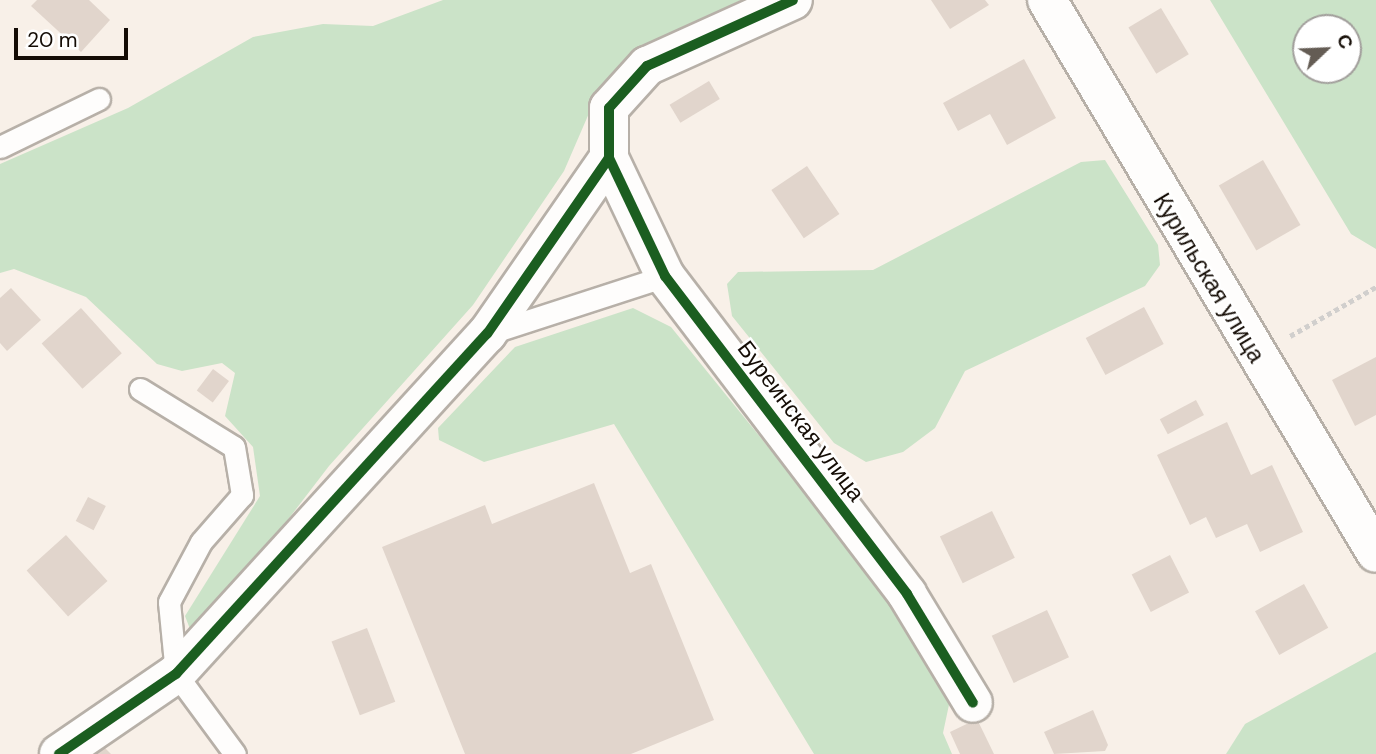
<!DOCTYPE html>
<html>
<head>
<meta charset="utf-8">
<style>
  body { margin:0 }
  #map { position:relative; width:1376px; height:754px; overflow:hidden; background:#f8f0e8; font-family:"DM Sans",sans-serif }
  div>[style] { position:absolute }
  .green>* { inset:0; background:#cbe3c8 }
  .building>* { inset:0; background:#e1d5cc; transform-origin:0 0 }
  .path>* { height:4.5px; margin-top:-2.25px; transform-origin:0; background:repeating-linear-gradient(90deg,#d1cfcd 0 5px,transparent 0 8.5px) }
  .roads { filter:drop-shadow(2px 0 #b7b0a8) drop-shadow(-2px 0 #b7b0a8) drop-shadow(0 2px #b7b0a8) drop-shadow(0 -2px #b7b0a8) }
  .service>* { height:21px; margin:-10.5px; padding:0 10.5px; transform-origin:10.5px; border-radius:10.5px; background:#fefdfc }
  .minor>* { height:38px; margin:-19px; padding:0 19px; transform-origin:19px; border-radius:19px; background:#fefdfc }
  .cycleway>* { height:10px; margin:-5px; padding:0 5px; transform-origin:5px; border-radius:5px; background:#1b5e20 }
  span { translate:-50% -50%; white-space:nowrap; text-align:center; line-height:1.15; -webkit-text-stroke:5px #fff; paint-order:stroke }
  .street-label { font-size:23px; color:#140c05 }
  .north { position:absolute; left:1292px; top:14px; width:70px; height:70px; box-sizing:border-box; background:#fff; border:2px solid #a19e9b; border-radius:50%; rotate:67deg; font-size:19px; font-weight:700; line-height:28px; text-align:center; color:#140c05 }
  .north::after { content:''; display:block; margin:auto; width:24px; height:32px; background:#645c54; clip-path:polygon(50% 0,100% 100%,50% 72%,0 100%) }
  .scale { position:absolute; left:14px; top:28px; width:114px; height:32px; box-sizing:border-box; border:4px solid #140c05; border-top:0; padding-left:9px; font-size:21px; line-height:24px; white-space:nowrap; color:#140c05; -webkit-text-stroke:5px #fff; paint-order:stroke }
</style>
</head>
<body>
<div id="map">
  <div class="green">
    <i style="clip-path:polygon(443px 0,741px 0,634px 54px,593px 104px,564px 171px,473px 305px,329px 466px,211px 620px,190px 629px,185px 616px,260px 496px,253px 447px,225px 416px,235px 373px,222px 363px,182px 371px,157px 364px,86px 297px,14px 269px,0 273px,0 164px,128px 108px,253px 37px,323px 24px,373px 26px)"></i>
    <i style="clip-path:polygon(evenodd,1210px 0,1376px 0,1376px 249px,1351px 234px,1210px 0,1306px 28px,1348px 28px,1348px 70px,1306px 70px,1306px 28px)"></i>
    <i style="clip-path:polygon(1105px 160px,1158px 245px,1160px 265px,1145px 286px,965px 371px,935px 428px,903px 452px,866px 462px,834px 443px,732px 316px,727px 284px,738px 272px,873px 270px,1081px 162px)"></i>
    <i style="clip-path:polygon(633px 308px,671px 327px,888px 595px,950px 700px,943px 733px,952px 754px,814px 754px,614px 424px,484px 462px,439px 440px,438px 428px,515px 347px)"></i>
    <i style="clip-path:polygon(1376px 652px,1376px 754px,1226px 754px,1245px 724px)"></i>
  </div>
  <div class="building">
    <i style="clip-path:polygon(37px 0,89px 0,110px 20px,81px 52px,31px 6px)"></i>
    <i style="clip-path:polygon(931px 0,985px 0,989px 5px,950px 29px)"></i>
    <i style="left:1161px;top:8px;width:54px;height:38px;rotate:59deg"></i>
    <i style="clip-path:polygon(1024px 59px,1056px 118px,1007px 145px,990px 114px,958px 131px,943px 103px)"></i>
    <i style="left:709px;top:81px;width:21px;height:46px;rotate:59deg"></i>
    <i style="left:1263px;top:160px;width:75px;height:51px;rotate:60deg"></i>
    <i style="left:807px;top:166px;width:58px;height:43px;rotate:56deg"></i>
    <i style="clip-path:polygon(11px 288px,41px 320px,7px 351px,0 343px,0 298px)"></i>
    <i style="left:1144px;top:307px;width:42px;height:66px;rotate:62deg"></i>
    <i style="left:81px;top:308px;width:61px;height:53px;rotate:48deg"></i>
    <i style="clip-path:polygon(1376px 357px,1376px 415px,1355px 426px,1332px 380px)"></i>
    <i style="left:213px;top:369px;width:20px;height:27px;rotate:37deg"></i>
    <i style="left:1196px;top:400px;width:17px;height:41px;rotate:62deg"></i>
    <i style="clip-path:polygon(1227px 422px,1251px 475px,1272px 465px,1303px 532px,1260px 552px,1247px 524px,1216px 538px,1206px 517px,1190px 525px,1157px 455px)"></i>
    <i style="clip-path:polygon(594px 483px,630px 573px,651px 564px,714px 720px,631px 754px,465px 754px,382px 547px,485px 505px,492px 524px)"></i>
    <i style="left:88px;top:497px;width:20px;height:27px;rotate:27deg"></i>
    <i style="left:992px;top:511px;width:52px;height:58px;rotate:64deg"></i>
    <i style="left:66px;top:535px;width:62px;height:53px;rotate:48deg"></i>
    <i style="left:1170px;top:555px;width:42px;height:43px;rotate:63deg"></i>
    <i style="left:1304px;top:584px;width:50px;height:56px;rotate:61deg"></i>
    <i style="left:1047px;top:610px;width:52px;height:61px;rotate:65deg"></i>
    <i style="left:367px;top:628px;width:79px;height:38px;rotate:69deg"></i>
    <i style="clip-path:polygon(1093px 710px,1108px 745px,1105px 751px,1054px 754px,1044px 732px)"></i>
    <i style="clip-path:polygon(977px 719px,994px 754px,960px 754px,950px 732px)"></i>
    <i style="clip-path:polygon(96px 739px,111px 754px,81px 754px)"></i>
  </div>
  <div class="path">
    <i style="left:1290px;top:336px;width:99px;rotate:-29.7deg"></i>
  </div>
  <div class="roads">
    <div class="service">
      <i style="left:0;top:147px;width:110px;rotate:-25.9deg"></i>
      <i style="left:490px;top:333px;width:184px;rotate:-18deg"></i>
      <i style="left:140px;top:389px;width:110px;rotate:31.7deg"></i>
      <i style="left:234px;top:447px;width:49px;rotate:80.5deg"></i>
      <i style="left:242px;top:495px;width:62px;rotate:131.1deg"></i>
      <i style="left:201px;top:542px;width:68px;rotate:118.1deg"></i>
      <i style="left:169px;top:602px;width:72px;rotate:84.4deg"></i>
      <i style="left:176px;top:674px;width:99px;rotate:53.6deg"></i>
    </div>
    <div class="minor">
      <i style="left:1047px;top:0;width:643px;rotate:59.25deg"></i>
      <i style="left:609px;top:158px;width:131px;rotate:64.6deg"></i>
      <i style="left:665px;top:276px;width:400px;rotate:52.7deg"></i>
      <i style="left:907px;top:594px;width:127px;rotate:58.8deg"></i>
      <i style="left:59px;top:754px;width:142px;rotate:-34.4deg"></i>
      <i style="left:176px;top:674px;width:461px;rotate:-47.6deg"></i>
      <i style="left:487px;top:334px;width:214px;rotate:-55.3deg"></i>
      <i style="left:609px;top:158px;width:50px;rotate:-90deg"></i>
      <i style="left:609px;top:108px;width:57px;rotate:-47.9deg"></i>
      <i style="left:647px;top:66px;width:160px;rotate:-24.3deg"></i>
    </div>
  </div>
  <div class="cycleway">
    <i style="left:609px;top:158px;width:131px;rotate:64.6deg"></i>
    <i style="left:665px;top:276px;width:400px;rotate:52.7deg"></i>
    <i style="left:907px;top:594px;width:127px;rotate:58.8deg"></i>
    <i style="left:59px;top:754px;width:142px;rotate:-34.4deg"></i>
    <i style="left:176px;top:674px;width:461px;rotate:-47.6deg"></i>
    <i style="left:487px;top:334px;width:214px;rotate:-55.3deg"></i>
    <i style="left:609px;top:158px;width:50px;rotate:-90deg"></i>
    <i style="left:609px;top:108px;width:57px;rotate:-47.9deg"></i>
    <i style="left:647px;top:66px;width:160px;rotate:-24.3deg"></i>
  </div>
  <div class="street-label">
    <span style="left:1209px;top:278px;rotate:59deg">Курильская улица</span>
    <span style="left:801px;top:421px;rotate:53deg">Буреинская улица</span>
  </div>
  <div class="north">С</div>
  <div class="scale">20 m</div>
</div>
</body>
</html>
